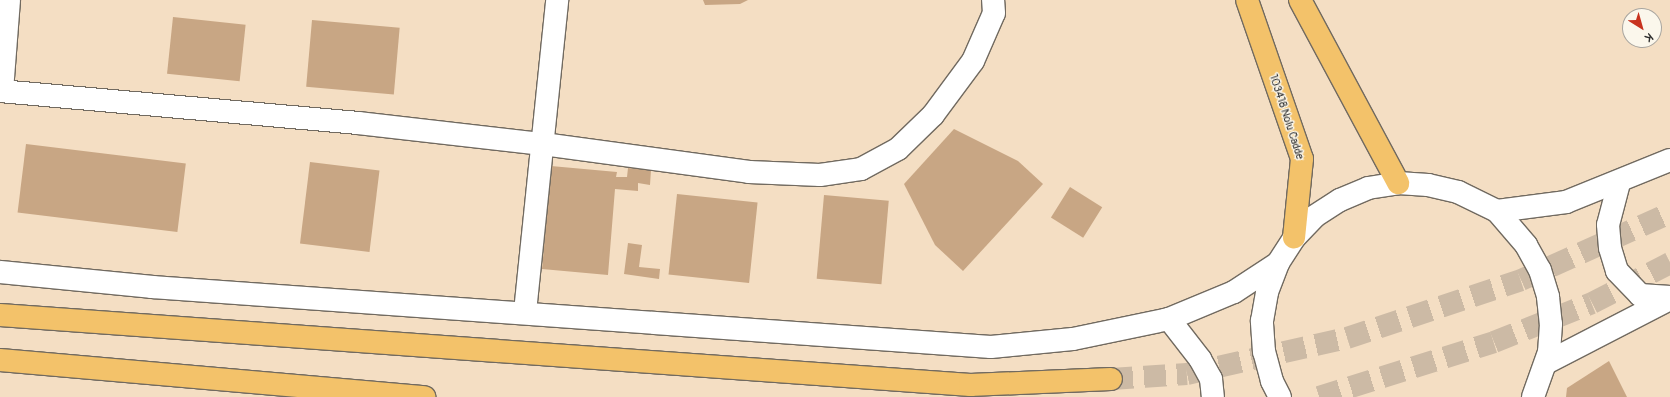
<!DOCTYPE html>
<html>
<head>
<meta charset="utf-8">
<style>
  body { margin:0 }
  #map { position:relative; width:1670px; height:397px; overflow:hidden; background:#f4dec3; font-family:Pangolin,sans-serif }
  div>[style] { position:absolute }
  .building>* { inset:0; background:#c8a684; transform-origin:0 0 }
  .major-tunnel>* { height:22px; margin-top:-11px; transform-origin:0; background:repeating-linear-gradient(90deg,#ccbaa5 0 22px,transparent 0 33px) }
  .roads { filter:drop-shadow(1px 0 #716a60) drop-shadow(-1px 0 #716a60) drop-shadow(0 1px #716a60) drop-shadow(0 -1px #716a60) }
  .minor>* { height:22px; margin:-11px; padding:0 11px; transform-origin:11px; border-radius:11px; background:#fff }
  .major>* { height:22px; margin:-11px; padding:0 11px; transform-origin:11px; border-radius:11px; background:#f3c26a }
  span { translate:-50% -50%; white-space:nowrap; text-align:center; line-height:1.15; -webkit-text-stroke:3px #fbf7ec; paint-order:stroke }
  .street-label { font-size:11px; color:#2b2b2b }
  .north { position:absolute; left:1622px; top:8px; width:40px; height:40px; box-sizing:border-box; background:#fbf7ec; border:1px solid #a8a59f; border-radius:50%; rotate:143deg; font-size:11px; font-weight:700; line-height:16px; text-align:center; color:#2b2b2b }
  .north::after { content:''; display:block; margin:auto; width:14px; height:18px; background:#c8321e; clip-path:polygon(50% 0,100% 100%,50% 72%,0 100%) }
</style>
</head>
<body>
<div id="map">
  <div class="building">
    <i style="clip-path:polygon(703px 0,748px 0,740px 4px,705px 5px)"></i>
    <i style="left:173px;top:17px;width:73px;height:57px;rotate:6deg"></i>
    <i style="left:312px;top:20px;width:88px;height:67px;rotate:5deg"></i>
    <i style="clip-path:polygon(954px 129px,1018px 161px,1043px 184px,963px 271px,935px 245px,904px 184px)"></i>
    <i style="left:26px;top:144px;width:161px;height:69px;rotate:7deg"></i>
    <i style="left:310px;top:162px;width:70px;height:82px;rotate:7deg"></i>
    <i style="clip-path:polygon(551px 166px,617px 172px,616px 177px,627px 177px,628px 168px,651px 170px,650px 185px,638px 183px,638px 191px,615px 189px,608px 275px,542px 269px)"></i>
    <i style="left:1070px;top:187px;width:38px;height:36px;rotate:32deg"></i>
    <i style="left:677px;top:194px;width:81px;height:81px;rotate:6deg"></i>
    <i style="left:824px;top:195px;width:65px;height:84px;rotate:5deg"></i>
    <i style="clip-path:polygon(628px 243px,642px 245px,639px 267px,660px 269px,659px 279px,624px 274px)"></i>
    <i style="clip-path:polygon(1609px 361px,1627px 397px,1566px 397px,1567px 388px)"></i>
  </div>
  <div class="major-tunnel">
    <i style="left:1111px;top:379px;width:76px;rotate:-3.8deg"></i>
    <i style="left:1187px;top:374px;width:164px;rotate:-12.7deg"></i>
    <i style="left:1347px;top:338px;width:183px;rotate:-18.4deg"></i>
    <i style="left:1521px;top:280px;width:163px;rotate:-24.2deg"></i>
    <i style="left:1319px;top:397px;width:183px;rotate:-17.4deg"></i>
    <i style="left:1494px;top:342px;width:105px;rotate:-21.7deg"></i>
    <i style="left:1592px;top:303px;width:88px;rotate:-27.1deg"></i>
  </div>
  <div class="roads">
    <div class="minor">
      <i style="left:0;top:91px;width:359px;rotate:5.1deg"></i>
      <i style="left:358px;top:123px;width:186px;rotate:6.5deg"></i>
      <i style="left:543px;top:144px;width:208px;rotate:7.7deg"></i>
      <i style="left:749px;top:172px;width:71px;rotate:2.4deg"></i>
      <i style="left:820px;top:175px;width:41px;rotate:-8.3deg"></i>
      <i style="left:861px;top:169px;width:42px;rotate:-28.4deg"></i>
      <i style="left:898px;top:149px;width:49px;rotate:-44.2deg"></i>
      <i style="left:933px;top:115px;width:67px;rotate:-53.5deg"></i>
      <i style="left:973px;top:61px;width:52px;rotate:-66.4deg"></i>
      <i style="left:994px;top:13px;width:13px;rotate:-94deg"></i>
      <i style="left:2px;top:91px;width:91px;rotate:-85.6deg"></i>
      <i style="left:1619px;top:183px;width:43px;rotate:104.7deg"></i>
      <i style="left:1608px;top:225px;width:23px;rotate:85deg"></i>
      <i style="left:1610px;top:248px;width:24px;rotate:73deg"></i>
      <i style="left:1617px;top:271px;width:33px;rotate:46deg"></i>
      <i style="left:1640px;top:295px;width:30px;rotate:4deg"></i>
      <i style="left:1497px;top:211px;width:70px;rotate:-7.4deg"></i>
      <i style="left:1566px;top:202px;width:112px;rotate:-22deg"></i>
      <i style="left:0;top:272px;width:153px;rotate:5.6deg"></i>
      <i style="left:152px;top:287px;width:841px;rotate:4.09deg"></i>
      <i style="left:991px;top:347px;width:82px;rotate:-5.6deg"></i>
      <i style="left:1073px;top:339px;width:98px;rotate:-11.8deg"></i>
      <i style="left:1169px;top:319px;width:70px;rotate:-22.6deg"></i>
      <i style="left:1234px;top:292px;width:53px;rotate:-33.4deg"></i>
      <i style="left:525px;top:312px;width:314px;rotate:-84.1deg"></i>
      <i style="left:1169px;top:319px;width:51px;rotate:52.2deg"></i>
      <i style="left:1200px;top:359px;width:23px;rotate:61deg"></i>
      <i style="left:1211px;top:379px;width:18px;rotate:84deg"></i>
      <i style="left:1546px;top:363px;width:140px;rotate:-27.3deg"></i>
      <i style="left:1280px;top:397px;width:18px;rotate:-117deg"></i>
      <i style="left:1272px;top:381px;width:30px;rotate:-105deg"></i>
      <i style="left:1264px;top:352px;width:31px;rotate:-94deg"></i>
      <i style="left:1262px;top:321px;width:29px;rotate:-80deg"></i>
      <i style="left:1267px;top:292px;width:31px;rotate:-69deg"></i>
      <i style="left:1278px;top:263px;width:30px;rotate:-57deg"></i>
      <i style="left:1294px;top:238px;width:30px;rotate:-46deg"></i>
      <i style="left:1315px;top:216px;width:30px;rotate:-33deg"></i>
      <i style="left:1340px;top:200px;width:30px;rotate:-23deg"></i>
      <i style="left:1368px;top:188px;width:30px;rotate:-9deg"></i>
      <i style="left:1398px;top:183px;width:30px;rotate:4deg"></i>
      <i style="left:1428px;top:185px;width:31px;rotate:13deg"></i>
      <i style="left:1458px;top:192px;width:43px;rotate:26deg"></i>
      <i style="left:1497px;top:211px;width:45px;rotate:49.5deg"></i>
      <i style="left:1526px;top:245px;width:29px;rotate:61deg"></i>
      <i style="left:1540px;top:270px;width:28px;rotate:73deg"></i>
      <i style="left:1548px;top:297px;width:27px;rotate:84deg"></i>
      <i style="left:1551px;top:324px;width:28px;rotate:94deg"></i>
      <i style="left:1549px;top:352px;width:48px;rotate:109.6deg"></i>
    </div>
    <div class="major">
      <i style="left:1247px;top:0;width:168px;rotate:70.9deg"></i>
      <i style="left:1302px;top:159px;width:79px;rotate:95.8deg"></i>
      <i style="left:1300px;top:0;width:208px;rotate:61.8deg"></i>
      <i style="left:0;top:315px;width:973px;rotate:4.13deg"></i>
      <i style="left:970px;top:385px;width:141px;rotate:-2.4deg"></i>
      <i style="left:0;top:360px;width:426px;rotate:5deg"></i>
    </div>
  </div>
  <div class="street-label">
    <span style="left:1286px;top:117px;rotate:72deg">103418 Nolu Cadde</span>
  </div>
  <div class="north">K</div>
</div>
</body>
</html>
